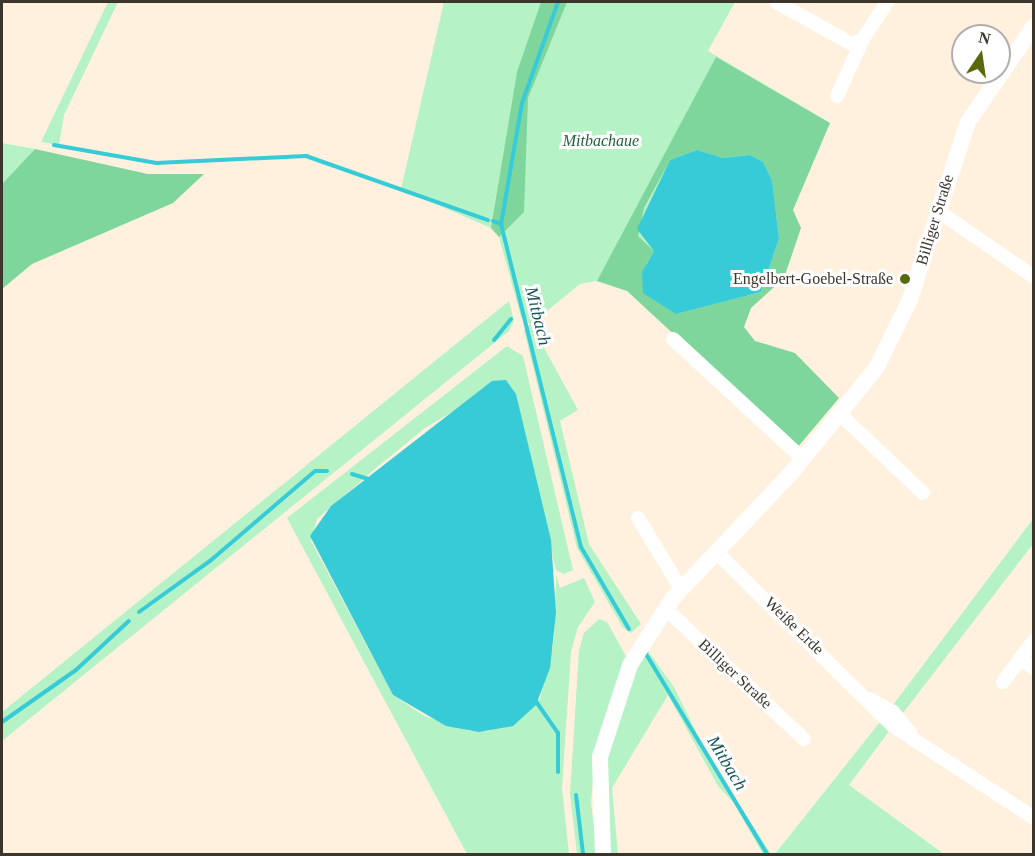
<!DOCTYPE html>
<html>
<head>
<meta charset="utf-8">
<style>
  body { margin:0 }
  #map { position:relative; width:1035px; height:856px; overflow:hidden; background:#fff1de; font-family:"Times New Roman",serif }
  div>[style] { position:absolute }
  .green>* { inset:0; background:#b5f2c6 }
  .forest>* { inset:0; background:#7ed69c }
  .water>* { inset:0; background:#37cbd8 }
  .stream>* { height:4px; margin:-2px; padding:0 2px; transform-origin:2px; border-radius:2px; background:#37cbd8 }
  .minor>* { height:14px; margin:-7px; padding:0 7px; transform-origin:7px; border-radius:7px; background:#fff }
  .tertiary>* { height:16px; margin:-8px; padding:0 8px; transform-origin:8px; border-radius:8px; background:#fff }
  .dots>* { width:16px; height:16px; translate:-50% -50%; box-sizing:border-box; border:3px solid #fff; border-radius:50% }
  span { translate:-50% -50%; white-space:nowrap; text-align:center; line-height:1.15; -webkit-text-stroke:6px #fff; paint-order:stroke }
  .park-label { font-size:16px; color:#21603a; font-style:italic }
  .street-label { font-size:16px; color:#3c352c }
  .poi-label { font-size:16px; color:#3c352c }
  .right { translate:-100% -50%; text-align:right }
  .water-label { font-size:18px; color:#1a555a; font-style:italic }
  .frame { position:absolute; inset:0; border:3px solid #3c352c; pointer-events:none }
  .north { position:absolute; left:951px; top:24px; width:60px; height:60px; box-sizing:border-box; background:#fff; border:2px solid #b1aeab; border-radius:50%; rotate:13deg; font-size:16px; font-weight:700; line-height:24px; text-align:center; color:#3c352c }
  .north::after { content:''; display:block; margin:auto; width:21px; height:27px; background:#59670d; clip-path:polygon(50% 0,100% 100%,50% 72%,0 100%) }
</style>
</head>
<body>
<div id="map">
  <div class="green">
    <i style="clip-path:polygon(108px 2px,118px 2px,64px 115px,59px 145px,41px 142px)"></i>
    <i style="clip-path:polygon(444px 2px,735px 2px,708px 51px,830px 123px,756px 288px,706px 332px,657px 318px,627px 290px,597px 281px,580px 284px,531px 324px,578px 410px,560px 421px,589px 544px,641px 624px,631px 633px,623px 628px,577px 548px,524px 330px,530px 324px,521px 317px,499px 237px,491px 228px,401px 189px)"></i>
    <i style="clip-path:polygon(2px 143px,35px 149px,2px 184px)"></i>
    <i style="clip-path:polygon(509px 301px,514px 321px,509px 331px,2px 741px,2px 712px)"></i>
    <i style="clip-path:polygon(507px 346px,523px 356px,573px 570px,564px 574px,556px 570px,516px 394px,506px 380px,425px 428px,376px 468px,317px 519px,311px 541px,393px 695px,424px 716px,470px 731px,489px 731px,540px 699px,554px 641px,556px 575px,560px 588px,584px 578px,595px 602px,578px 627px,571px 652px,562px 788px,569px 854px,467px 854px,287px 518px)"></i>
    <i style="clip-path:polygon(1033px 519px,1033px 544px,903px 713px,893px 705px)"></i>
    <i style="clip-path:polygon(599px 619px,607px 622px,626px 656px,596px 744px,591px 803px,597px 854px,577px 854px,570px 794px,579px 650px,584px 633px)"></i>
    <i style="clip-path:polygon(648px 651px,674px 687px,708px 756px,771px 854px,763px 854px,733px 802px,718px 786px,668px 695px,612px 788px,618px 854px,610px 854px,606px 762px,632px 675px)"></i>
    <i style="clip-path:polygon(880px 722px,890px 730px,849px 785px,944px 854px,775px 854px)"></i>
  </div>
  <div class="forest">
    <i style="clip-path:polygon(541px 2px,567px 2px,528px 98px,524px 212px,499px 237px,491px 228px,517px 72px)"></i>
    <i style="clip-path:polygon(evenodd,716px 57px,830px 123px,793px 210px,801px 228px,784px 278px,751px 308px,744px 327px,755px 341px,795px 353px,839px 398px,797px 448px,627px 291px,597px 281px,716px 57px,697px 150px,723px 158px,750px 155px,763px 162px,772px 180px,779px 239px,761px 292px,676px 314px,646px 264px,654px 251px,638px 236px,644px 208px,670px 160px,697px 150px)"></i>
    <i style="clip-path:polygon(35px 149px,148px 174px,204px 174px,173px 203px,32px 264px,2px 289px,2px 184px)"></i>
  </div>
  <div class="water">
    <i style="clip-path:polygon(697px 150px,723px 158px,750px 155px,763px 162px,772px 180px,779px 239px,761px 292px,676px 314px,643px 293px,642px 272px,654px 251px,637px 229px,670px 160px)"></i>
    <i style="clip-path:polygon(492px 381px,506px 380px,516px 394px,551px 540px,556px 613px,550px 668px,536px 705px,513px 726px,479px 732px,446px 726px,393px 695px,310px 536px,331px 506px)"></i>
  </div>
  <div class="stream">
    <i style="left:558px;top:2px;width:107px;rotate:109.6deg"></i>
    <i style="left:522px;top:103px;width:123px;rotate:99.8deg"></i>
    <i style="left:501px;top:224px;width:333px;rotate:76.1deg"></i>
    <i style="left:581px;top:547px;width:95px;rotate:59.7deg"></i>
    <i style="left:54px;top:145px;width:104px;rotate:10deg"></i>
    <i style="left:156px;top:163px;width:150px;rotate:-2.7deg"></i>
    <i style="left:306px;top:156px;width:193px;rotate:19.4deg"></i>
    <i style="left:493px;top:221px;width:9px;rotate:21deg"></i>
    <i style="left:494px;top:340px;width:27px;rotate:-51deg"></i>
    <i style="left:352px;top:474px;width:17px;rotate:17deg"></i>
    <i style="left:139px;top:612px;width:87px;rotate:-35.7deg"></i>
    <i style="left:210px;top:561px;width:138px;rotate:-40.6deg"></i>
    <i style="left:315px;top:471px;width:12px"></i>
    <i style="left:646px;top:654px;width:234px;rotate:58.8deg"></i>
    <i style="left:535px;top:700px;width:40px;rotate:55.1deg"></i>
    <i style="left:558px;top:733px;width:39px;rotate:90deg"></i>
    <i style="left:2px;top:722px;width:90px;rotate:-35.1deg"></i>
    <i style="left:76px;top:670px;width:72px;rotate:-42.8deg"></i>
    <i style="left:576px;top:795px;width:59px;rotate:83.2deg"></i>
  </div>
  <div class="minor">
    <i style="left:776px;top:2px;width:87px;rotate:28.9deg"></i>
    <i style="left:852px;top:44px;width:12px;rotate:-24deg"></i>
    <i style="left:863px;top:39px;width:44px;rotate:-57deg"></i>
    <i style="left:837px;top:96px;width:63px;rotate:-65.5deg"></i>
    <i style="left:938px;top:211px;width:116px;rotate:34.5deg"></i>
    <i style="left:673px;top:339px;width:177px;rotate:42.7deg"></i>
    <i style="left:841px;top:415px;width:113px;rotate:43.6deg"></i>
    <i style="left:638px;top:518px;width:83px;rotate:58.8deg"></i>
    <i style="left:718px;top:554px;width:245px;rotate:44.5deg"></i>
    <i style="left:893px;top:726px;width:168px;rotate:33.1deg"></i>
    <i style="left:667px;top:610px;width:188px;rotate:43.3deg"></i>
    <i style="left:1020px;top:658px;width:17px;rotate:36deg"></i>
    <i style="left:1003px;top:682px;width:52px;rotate:-53.6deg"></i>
    <i style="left:870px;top:699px;width:26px;rotate:29deg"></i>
    <i style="left:893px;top:712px;width:26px;rotate:50deg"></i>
  </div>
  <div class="tertiary">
    <i style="left:603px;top:854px;width:97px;rotate:-91.8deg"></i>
    <i style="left:600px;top:757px;width:97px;rotate:-71.9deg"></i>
    <i style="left:630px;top:665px;width:80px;rotate:-57.3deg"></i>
    <i style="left:673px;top:598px;width:175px;rotate:-46.6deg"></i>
    <i style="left:793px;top:471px;width:134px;rotate:-51.1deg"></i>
    <i style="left:877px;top:367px;width:76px;rotate:-64.1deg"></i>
    <i style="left:910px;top:299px;width:186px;rotate:-71.9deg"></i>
    <i style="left:968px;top:122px;width:116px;rotate:-55.5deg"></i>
  </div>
  <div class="dots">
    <i style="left:905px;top:279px;background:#59670d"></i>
  </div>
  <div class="park-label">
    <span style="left:601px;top:141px">Mitbachaue</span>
  </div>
  <div class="street-label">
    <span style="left:935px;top:220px;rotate:-73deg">Billiger Straße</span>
    <span style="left:794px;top:626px;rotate:44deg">Weiße Erde</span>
    <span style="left:735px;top:674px;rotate:43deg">Billiger Straße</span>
  </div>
  <div class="poi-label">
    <span class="right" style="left:893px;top:279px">Engelbert-Goebel-Straße</span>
  </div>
  <div class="water-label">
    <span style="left:538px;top:316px;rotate:76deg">Mitbach</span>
    <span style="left:727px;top:763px;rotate:59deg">Mitbach</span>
  </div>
  <div class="frame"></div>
  <div class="north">N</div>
</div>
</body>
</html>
